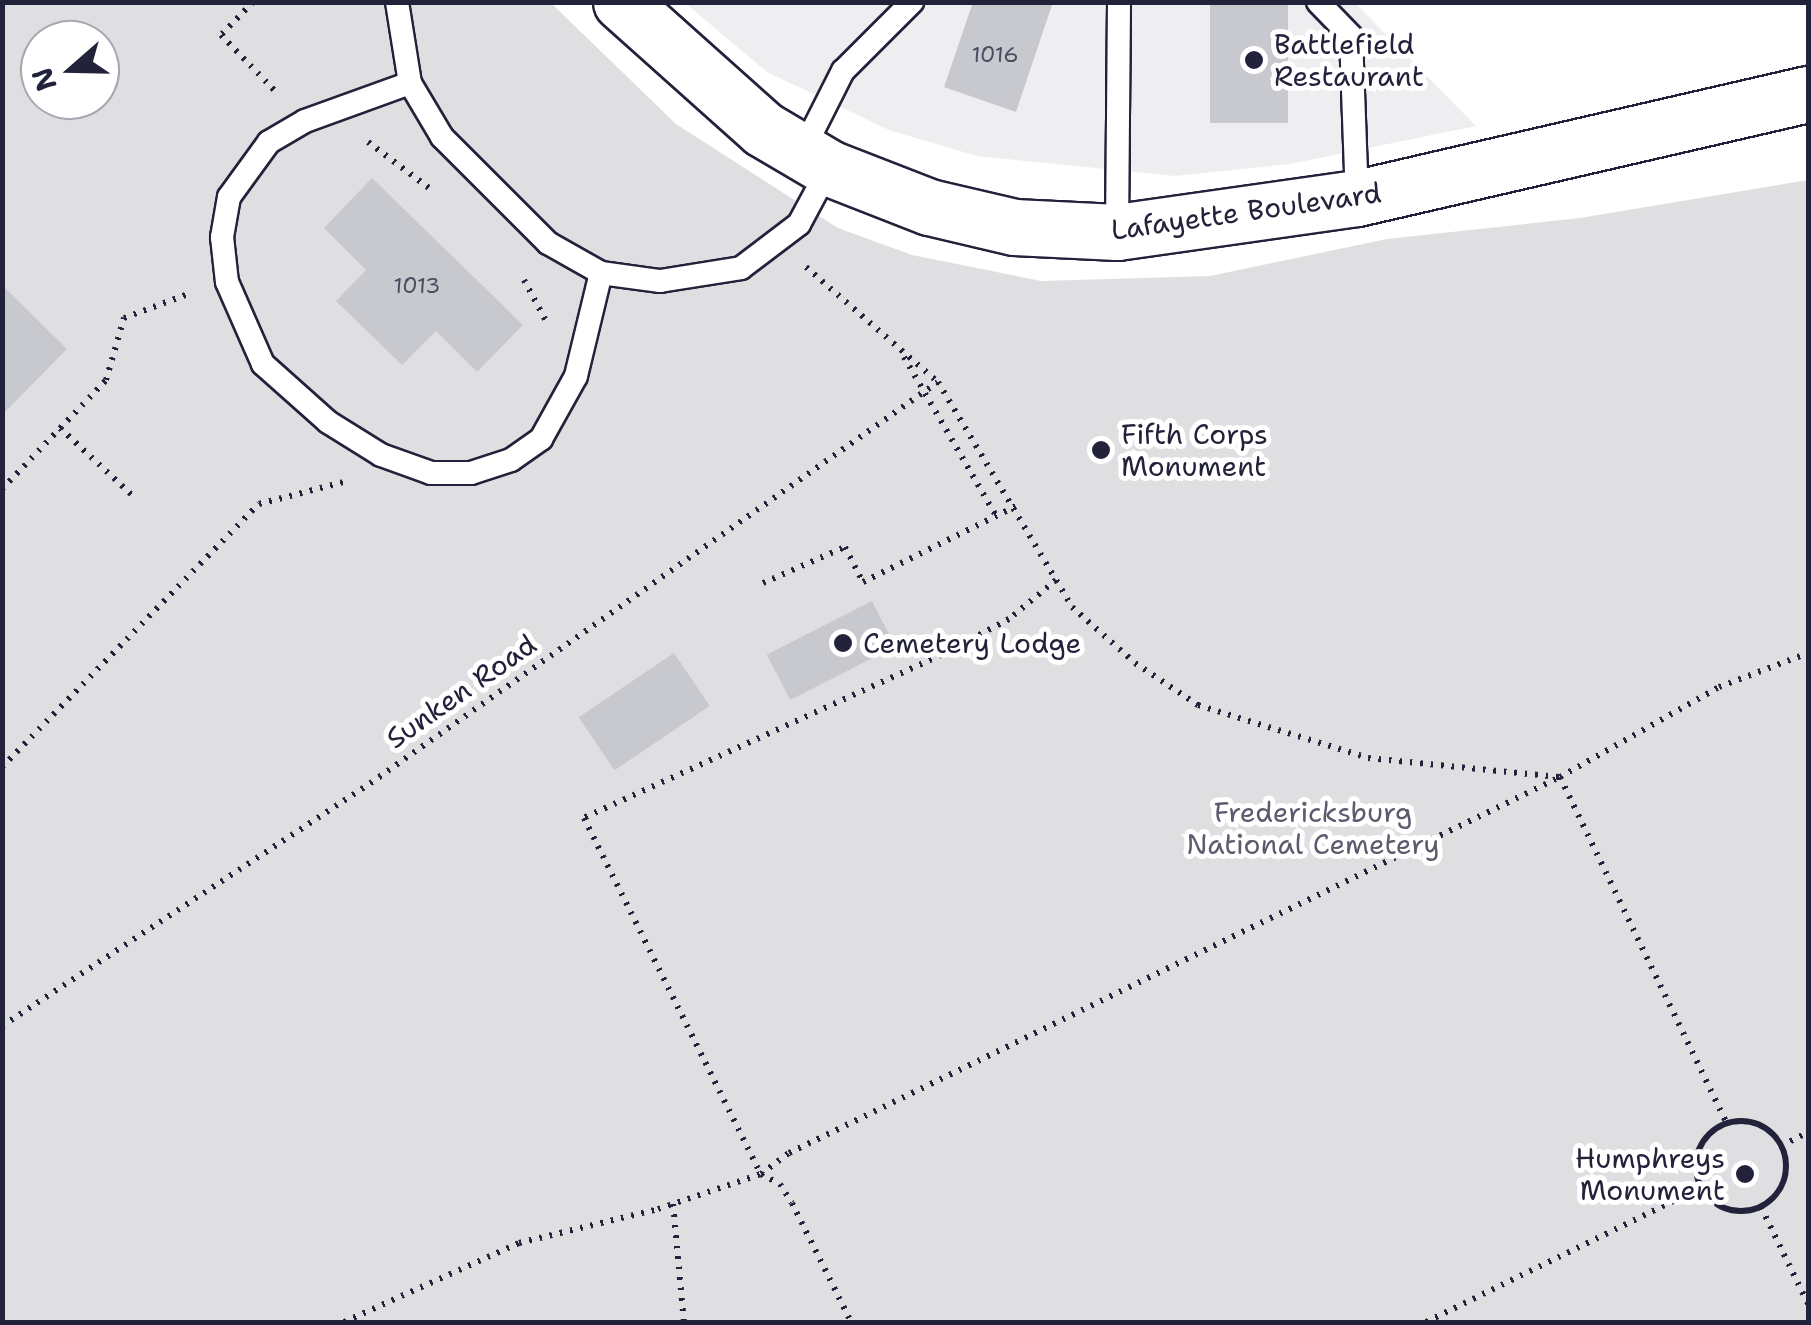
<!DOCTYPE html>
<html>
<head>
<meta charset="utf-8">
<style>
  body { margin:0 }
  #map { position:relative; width:1811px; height:1325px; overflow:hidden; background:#fff; font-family:"Shantell Sans",sans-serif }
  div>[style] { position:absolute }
  .built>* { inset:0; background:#eeeef1 }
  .green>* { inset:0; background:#dfdfe2 }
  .building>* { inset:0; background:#c8c8cf; transform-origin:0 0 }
  .path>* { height:6px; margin-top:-3px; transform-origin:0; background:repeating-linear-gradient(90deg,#22223b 0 2.5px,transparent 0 10.5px) }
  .path>.ring { margin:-3px; padding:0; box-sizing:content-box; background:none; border:6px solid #22223b; border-radius:50% }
  .roads { filter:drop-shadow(2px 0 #22223b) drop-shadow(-2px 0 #22223b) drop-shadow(0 2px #22223b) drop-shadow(0 -2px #22223b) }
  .service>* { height:22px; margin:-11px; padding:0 11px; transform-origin:11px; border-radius:11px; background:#fff }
  .secondary>* { height:55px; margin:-27.5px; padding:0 27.5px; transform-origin:27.5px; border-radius:27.5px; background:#fff }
  .dots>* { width:28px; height:28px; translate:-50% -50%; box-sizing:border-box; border:5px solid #fff; border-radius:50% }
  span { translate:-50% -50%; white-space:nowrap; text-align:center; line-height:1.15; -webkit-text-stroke:10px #fff; paint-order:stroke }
  .number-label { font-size:22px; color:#4c4c60 }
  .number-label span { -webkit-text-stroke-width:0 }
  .poi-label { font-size:28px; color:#22223b }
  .left { translate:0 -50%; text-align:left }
  .right { translate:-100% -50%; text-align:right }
  .street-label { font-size:28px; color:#22223b }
  .park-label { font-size:28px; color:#5b5b6d }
  .frame { position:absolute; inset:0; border:5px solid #22223b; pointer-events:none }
  .north { position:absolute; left:20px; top:20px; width:100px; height:100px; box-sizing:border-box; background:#fff; border:2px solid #a7a7b1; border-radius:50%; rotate:250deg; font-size:28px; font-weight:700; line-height:40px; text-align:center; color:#22223b }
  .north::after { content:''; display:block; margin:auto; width:35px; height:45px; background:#22223b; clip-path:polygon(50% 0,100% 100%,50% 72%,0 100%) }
</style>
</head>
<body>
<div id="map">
  <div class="built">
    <i style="clip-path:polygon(685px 3px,1355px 3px,1476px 126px,1290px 164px,1175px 176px,977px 156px,889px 130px,767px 72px)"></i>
  </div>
  <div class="green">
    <i style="clip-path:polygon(evenodd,3px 3px,551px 3px,676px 124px,838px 228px,912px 255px,1041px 281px,1210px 276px,1387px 239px,1580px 218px,1808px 180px,1808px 1322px,3px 1322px,3px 3px,40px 40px,100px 40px,100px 100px,40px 100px,40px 40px)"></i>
  </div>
  <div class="building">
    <i style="clip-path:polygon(973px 2px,1053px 2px,1016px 112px,944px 87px)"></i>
    <i style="left:1210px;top:2px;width:78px;height:121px"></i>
    <i style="clip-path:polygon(372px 178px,523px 325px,477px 372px,436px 331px,402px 365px,336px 301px,366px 270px,324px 228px)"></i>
    <i style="clip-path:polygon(2px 285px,67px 349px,2px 415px)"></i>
    <i style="left:872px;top:601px;width:51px;height:118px;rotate:63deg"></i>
    <i style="left:674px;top:653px;width:64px;height:115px;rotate:56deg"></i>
  </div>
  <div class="path">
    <i style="left:253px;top:2px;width:46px;rotate:134.1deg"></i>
    <i style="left:221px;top:35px;width:78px;rotate:46deg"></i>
    <i style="left:368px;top:142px;width:76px;rotate:37deg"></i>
    <i style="left:806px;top:267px;width:175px;rotate:41.1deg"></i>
    <i style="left:938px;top:382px;width:262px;rotate:59.2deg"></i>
    <i style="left:1072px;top:607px;width:84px;rotate:41.6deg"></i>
    <i style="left:1135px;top:663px;width:76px;rotate:33.7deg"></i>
    <i style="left:1198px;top:705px;width:178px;rotate:17.3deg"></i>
    <i style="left:1368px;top:758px;width:192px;rotate:5.7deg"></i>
    <i style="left:524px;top:280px;width:47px;rotate:61.8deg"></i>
    <i style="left:904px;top:357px;width:184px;rotate:59.9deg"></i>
    <i style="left:60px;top:428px;width:101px;rotate:43deg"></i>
    <i style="left:2px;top:489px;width:151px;rotate:-46.3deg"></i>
    <i style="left:106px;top:380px;width:65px;rotate:-73.8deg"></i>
    <i style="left:124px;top:318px;width:68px;rotate:-20.6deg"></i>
    <i style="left:1056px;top:580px;width:61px;rotate:140.3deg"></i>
    <i style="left:1009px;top:619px;width:77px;rotate:152.1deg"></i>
    <i style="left:941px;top:655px;width:392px;rotate:155.5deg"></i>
    <i style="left:584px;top:818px;width:398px;rotate:63.6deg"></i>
    <i style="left:761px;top:1174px;width:35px;rotate:-37deg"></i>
    <i style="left:789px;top:1153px;width:858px;rotate:-26deg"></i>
    <i style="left:1560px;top:777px;width:183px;rotate:-29.5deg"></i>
    <i style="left:1719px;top:687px;width:95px;rotate:-20.9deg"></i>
    <i style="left:763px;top:583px;width:90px;rotate:-23.7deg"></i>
    <i style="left:845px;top:547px;width:39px;rotate:63deg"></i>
    <i style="left:863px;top:582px;width:171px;rotate:-26.4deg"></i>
    <i style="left:2px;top:767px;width:368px;rotate:-45.7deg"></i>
    <i style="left:259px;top:504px;width:91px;rotate:-14.6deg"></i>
    <i style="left:1560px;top:777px;width:383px;rotate:64.3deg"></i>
    <i style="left:2px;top:1026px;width:452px;rotate:-33.4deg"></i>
    <i style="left:379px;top:777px;width:684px;rotate:-35.25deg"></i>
    <i class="ring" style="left:1696px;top:1121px;width:84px;height:84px"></i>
    <i style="left:1781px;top:1146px;width:30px;rotate:-27deg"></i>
    <i style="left:673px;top:1204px;width:119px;rotate:84.7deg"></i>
    <i style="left:1761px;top:1207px;width:108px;rotate:64.1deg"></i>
    <i style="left:344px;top:1322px;width:192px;rotate:-24.3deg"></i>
    <i style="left:519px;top:1243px;width:143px;rotate:-13.7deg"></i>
    <i style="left:658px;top:1209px;width:109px;rotate:-18.8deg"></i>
    <i style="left:761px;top:1174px;width:21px;rotate:28deg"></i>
    <i style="left:780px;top:1184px;width:22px;rotate:58deg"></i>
    <i style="left:792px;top:1203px;width:133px;rotate:63.6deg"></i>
    <i style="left:1426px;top:1322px;width:307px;rotate:-26.1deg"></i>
  </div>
  <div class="roads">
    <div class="service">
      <i style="left:397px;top:2px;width:82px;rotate:80.9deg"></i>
      <i style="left:410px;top:83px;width:63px;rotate:59.3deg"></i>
      <i style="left:442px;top:137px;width:150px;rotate:45deg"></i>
      <i style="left:548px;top:243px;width:61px;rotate:29.5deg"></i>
      <i style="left:601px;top:273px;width:60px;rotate:7.7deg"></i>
      <i style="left:660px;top:281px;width:82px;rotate:-9.1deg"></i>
      <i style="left:741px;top:268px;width:73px;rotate:-37.2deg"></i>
      <i style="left:799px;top:224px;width:64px;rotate:-61.8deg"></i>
      <i style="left:1318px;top:2px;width:47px;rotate:45.9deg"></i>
      <i style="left:1351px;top:36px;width:162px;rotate:87.9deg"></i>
      <i style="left:410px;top:83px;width:112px;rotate:160.1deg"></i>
      <i style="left:305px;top:121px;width:42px;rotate:149.7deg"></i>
      <i style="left:269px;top:142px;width:68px;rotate:126deg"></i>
      <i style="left:229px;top:197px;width:41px;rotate:99.9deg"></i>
      <i style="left:222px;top:237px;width:45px;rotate:83.7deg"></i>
      <i style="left:227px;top:282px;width:90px;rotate:66.3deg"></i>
      <i style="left:263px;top:364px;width:87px;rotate:41.7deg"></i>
      <i style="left:328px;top:422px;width:62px;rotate:31.9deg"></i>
      <i style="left:381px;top:455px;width:53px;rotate:19.8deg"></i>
      <i style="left:431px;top:473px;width:40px"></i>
      <i style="left:471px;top:473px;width:42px;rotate:-18deg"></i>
      <i style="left:511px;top:460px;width:37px;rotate:-35deg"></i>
      <i style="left:541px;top:439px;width:72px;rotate:-60.9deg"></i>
      <i style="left:576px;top:376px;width:106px;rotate:-76.4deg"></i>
      <i style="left:802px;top:152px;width:91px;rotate:-63.2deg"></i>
      <i style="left:843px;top:71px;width:98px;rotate:-45deg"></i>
      <i style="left:1117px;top:232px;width:230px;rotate:-89.5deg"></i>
    </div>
    <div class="secondary">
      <i style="left:621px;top:2px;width:191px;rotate:41.8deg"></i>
      <i style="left:763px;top:129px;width:77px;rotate:30.6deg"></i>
      <i style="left:829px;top:168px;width:107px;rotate:21.3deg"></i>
      <i style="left:929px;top:207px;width:87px;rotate:13.2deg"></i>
      <i style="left:1014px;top:227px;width:103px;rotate:2.8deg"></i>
      <i style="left:1117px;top:232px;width:242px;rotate:-8.1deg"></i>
      <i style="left:1357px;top:198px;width:463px;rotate:-13deg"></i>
    </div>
  </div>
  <div class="dots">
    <i style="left:1254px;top:60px;background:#22223b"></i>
    <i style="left:1101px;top:450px;background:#22223b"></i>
    <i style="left:843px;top:643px;background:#22223b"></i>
    <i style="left:1745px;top:1174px;background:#22223b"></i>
  </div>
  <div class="number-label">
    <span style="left:995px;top:55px">1016</span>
    <span style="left:417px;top:286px">1013</span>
  </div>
  <div class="poi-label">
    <span class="left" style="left:1274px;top:60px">Battlefield<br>Restaurant</span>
    <span class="left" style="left:1121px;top:450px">Fifth Corps<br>Monument</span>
    <span class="left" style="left:863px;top:643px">Cemetery Lodge</span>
    <span class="right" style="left:1725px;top:1174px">Humphreys<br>Monument</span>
  </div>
  <div class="street-label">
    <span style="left:1246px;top:211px;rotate:-8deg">Lafayette Boulevard</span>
    <span style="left:461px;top:691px;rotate:-35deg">Sunken Road</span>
  </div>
  <div class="park-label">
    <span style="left:1313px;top:828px">Fredericksburg<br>National Cemetery</span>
  </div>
  <div class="frame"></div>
  <div class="north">N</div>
</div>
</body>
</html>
